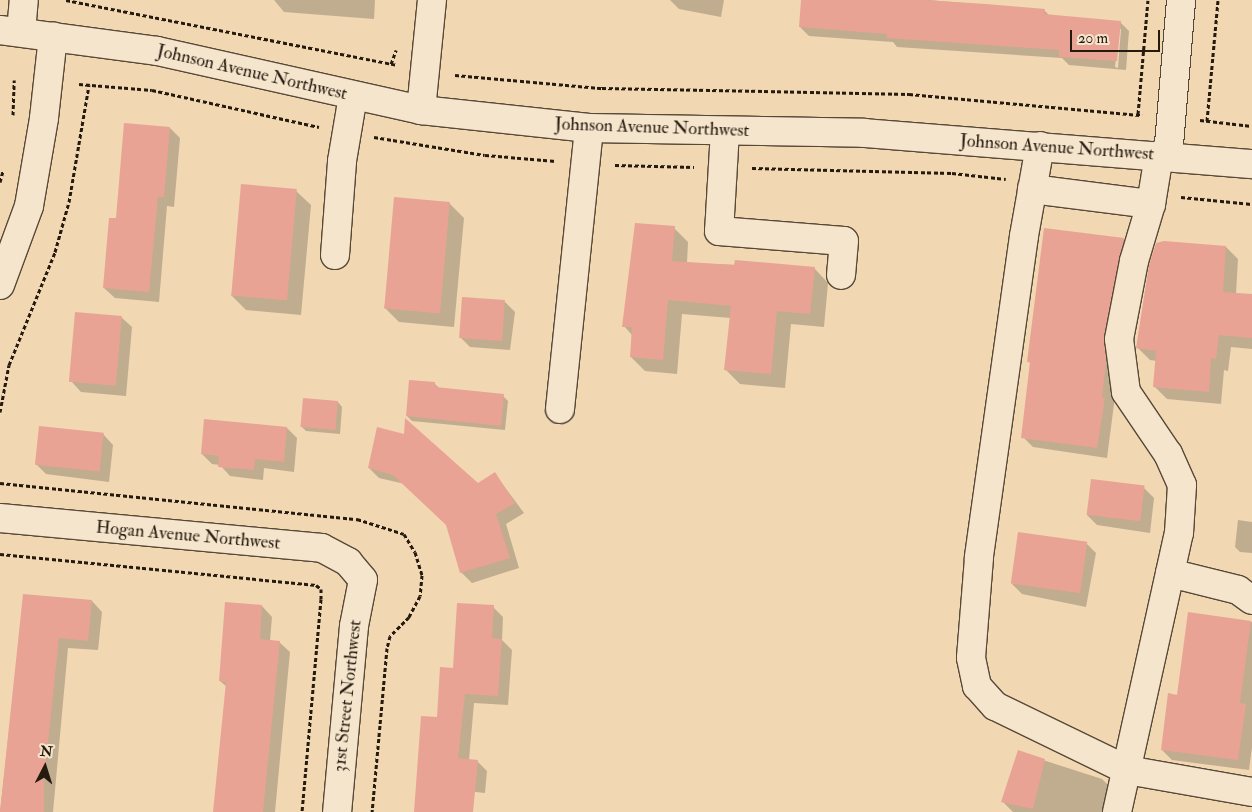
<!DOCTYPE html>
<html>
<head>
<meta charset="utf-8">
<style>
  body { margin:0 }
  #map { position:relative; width:1252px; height:812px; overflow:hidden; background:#f1d7b2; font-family:"IM FELL Double Pica",serif }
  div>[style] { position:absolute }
  .shadow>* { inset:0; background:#0003 }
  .building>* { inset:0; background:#e9a394; transform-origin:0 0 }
  .path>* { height:3px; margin-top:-1.5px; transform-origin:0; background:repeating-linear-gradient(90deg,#241a0e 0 4px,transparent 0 6.5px) }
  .roads { filter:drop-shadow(1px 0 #574937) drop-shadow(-1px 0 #574937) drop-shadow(0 1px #574937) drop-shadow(0 -1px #574937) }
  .minor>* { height:28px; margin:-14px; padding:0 14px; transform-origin:14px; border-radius:14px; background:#f6e5cd }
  span { translate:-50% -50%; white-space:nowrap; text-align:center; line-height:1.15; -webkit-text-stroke:4px #f6e5cd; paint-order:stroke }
  .street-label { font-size:18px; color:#241a0e }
  .north { position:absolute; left:20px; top:742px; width:50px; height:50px; -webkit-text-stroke:4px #f6e5cd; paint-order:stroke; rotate:5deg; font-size:14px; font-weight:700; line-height:20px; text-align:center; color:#241a0e }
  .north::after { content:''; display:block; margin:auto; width:18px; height:22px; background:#241a0e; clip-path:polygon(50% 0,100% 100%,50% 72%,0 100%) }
  .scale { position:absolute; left:1070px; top:30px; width:90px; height:22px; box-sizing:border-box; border:2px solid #241a0e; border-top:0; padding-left:6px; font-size:15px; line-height:18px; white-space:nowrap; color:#241a0e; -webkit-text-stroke:4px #f6e5cd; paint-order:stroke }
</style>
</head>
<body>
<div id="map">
  <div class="shadow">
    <i style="clip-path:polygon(274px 0,375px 0,374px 19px,284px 12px)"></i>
    <i style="clip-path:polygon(670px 0,724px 0,721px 17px,679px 9px)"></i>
    <i style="clip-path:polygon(evenodd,802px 0,929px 0,1044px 10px,1050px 16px,1120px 22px,1129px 31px,1126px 70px,1069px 65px,1062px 58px,897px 47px,893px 42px,809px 36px,800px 27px,802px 0,1119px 29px,1121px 29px,1118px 68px,1115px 67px,1119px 29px)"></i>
    <i style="clip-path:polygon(170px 128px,180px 138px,174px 207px,167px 206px,159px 302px,115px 298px,104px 288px,117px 220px)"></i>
    <i style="clip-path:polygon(296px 191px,311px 205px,301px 315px,246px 310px,231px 295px)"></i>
    <i style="clip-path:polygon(449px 203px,464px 218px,454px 327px,399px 322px,384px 307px)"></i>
    <i style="clip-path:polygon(674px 228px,688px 242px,687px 263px,814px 268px,828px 283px,824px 327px,791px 324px,785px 388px,740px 384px,726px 370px,731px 318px,682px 314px,677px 374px,645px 371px,631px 357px,632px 335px,624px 326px)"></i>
    <i style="clip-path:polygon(1045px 229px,1124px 240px,1134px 250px,1107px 458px,1033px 447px,1023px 437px,1031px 364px,1028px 361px)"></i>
    <i style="clip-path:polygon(1157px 244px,1226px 247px,1238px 259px,1236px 294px,1252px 296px,1252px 349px,1231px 347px,1228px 371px,1224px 370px,1221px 404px,1167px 399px,1154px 386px,1157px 361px,1150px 360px,1137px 347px)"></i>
    <i style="clip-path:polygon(463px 298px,505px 302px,515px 312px,510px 350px,470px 347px,460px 337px)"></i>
    <i style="clip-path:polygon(121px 317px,132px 327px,126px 396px,81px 392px,71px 381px)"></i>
    <i style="clip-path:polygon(434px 383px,439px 388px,503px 396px,508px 401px,505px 430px,412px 421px,407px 416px)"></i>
    <i style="clip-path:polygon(338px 402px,342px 407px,340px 434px,306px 431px,301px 426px)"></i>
    <i style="clip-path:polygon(205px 420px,287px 428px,297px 438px,294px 472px,264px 468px,263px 480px,230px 476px,220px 465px,212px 464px,202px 454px)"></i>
    <i style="clip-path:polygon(103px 434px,113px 445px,109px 482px,46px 474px,36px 464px)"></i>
    <i style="clip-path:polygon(369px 468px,478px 485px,495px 474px,524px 513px,506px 524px,519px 568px,472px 583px,461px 572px,447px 525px,405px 484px,379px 478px)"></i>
    <i style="clip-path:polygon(1144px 488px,1154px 498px,1150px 533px,1097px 525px,1087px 515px)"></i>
    <i style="clip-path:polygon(1238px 520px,1252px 522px,1252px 553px,1240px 552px,1235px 547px)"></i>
    <i style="clip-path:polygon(1086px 543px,1096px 553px,1086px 607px,1022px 594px,1012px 584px)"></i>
    <i style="clip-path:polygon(24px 595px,92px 601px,102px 612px,98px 650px,68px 648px,53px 812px,0 812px)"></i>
    <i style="clip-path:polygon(262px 606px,272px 617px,270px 641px,279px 642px,290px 652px,275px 812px,214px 812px,227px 687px,220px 681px)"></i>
    <i style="clip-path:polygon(493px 607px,503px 617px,502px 640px,512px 650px,508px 705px,474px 703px,469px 760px,477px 761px,487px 771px,485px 793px,467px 791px,465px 812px,415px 812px,438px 719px,454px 669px)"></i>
    <i style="clip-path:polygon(1189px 614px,1252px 622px,1252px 747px,1249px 770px,1172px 760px,1162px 750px,1178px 696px)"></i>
    <i style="clip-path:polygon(1018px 752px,1102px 779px,1112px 789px,1105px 812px,1013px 812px,1003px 802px)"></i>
  </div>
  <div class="building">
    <i style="clip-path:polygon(801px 0,923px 0,986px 4px,1045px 9px,1044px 14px,1121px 21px,1117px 61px,1059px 57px,1059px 50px,887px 38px,887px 34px,799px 27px)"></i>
    <i style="clip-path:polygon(124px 123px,170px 127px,164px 197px,158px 197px,149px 292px,103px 288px,109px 218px,116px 218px)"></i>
    <i style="left:241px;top:184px;width:56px;height:112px;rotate:5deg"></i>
    <i style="left:394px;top:197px;width:56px;height:112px;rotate:5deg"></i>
    <i style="clip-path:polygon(635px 223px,675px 226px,672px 261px,734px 265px,735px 260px,815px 267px,810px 314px,777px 311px,771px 374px,724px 370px,731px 306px,668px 300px,663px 360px,630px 357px,632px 327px,622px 327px)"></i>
    <i style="clip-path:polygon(1044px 228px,1124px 238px,1104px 336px,1106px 362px,1102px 397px,1105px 398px,1097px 448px,1021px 438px,1030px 362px,1027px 362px)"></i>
    <i style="clip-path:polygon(1164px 241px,1226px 246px,1223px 292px,1252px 294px,1252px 338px,1219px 335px,1216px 359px,1211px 358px,1209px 392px,1153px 387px,1156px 351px,1136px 348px,1149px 265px,1156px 243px)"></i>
    <i style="left:462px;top:297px;width:43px;height:41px;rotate:4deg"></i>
    <i style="left:75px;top:312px;width:47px;height:70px;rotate:5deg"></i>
    <i style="clip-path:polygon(409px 380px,435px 382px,435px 387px,504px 394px,501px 426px,406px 416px)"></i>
    <i style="left:303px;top:398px;width:35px;height:29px;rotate:5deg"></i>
    <i style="clip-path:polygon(405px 418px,478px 483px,495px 472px,515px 503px,496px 514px,510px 558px,460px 573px,446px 525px,393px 475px,368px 468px,377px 427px,404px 434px)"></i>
    <i style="clip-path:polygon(204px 419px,287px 427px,284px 462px,255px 459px,254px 470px,218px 467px,219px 456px,201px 454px)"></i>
    <i style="left:39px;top:426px;width:65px;height:39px;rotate:6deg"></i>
    <i style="left:1091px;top:479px;width:54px;height:36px;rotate:7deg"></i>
    <i style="left:1018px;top:532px;width:70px;height:52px;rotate:8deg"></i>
    <i style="clip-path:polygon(23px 594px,92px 600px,88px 641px,59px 638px,44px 779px,44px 812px,0 812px)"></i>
    <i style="clip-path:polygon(225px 602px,262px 605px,260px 639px,280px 641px,263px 812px,213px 812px,226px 682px,219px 681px)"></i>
    <i style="clip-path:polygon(457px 603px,494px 605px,492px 638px,502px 639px,498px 696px,465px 694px,458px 758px,478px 760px,473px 812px,414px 812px,421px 716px,437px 717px,440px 667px,453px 668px)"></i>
    <i style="clip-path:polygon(1188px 612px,1251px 621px,1240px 703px,1246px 704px,1238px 760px,1161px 750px,1168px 693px,1177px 695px)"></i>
    <i style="clip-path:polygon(1018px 750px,1045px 759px,1033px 809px,1001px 802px)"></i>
  </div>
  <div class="path">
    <i style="left:66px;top:0;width:337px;rotate:11.1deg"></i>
    <i style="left:391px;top:64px;width:15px;rotate:-70deg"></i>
    <i style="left:455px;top:75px;width:148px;rotate:5.1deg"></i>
    <i style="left:602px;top:88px;width:307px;rotate:1.1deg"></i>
    <i style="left:909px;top:94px;width:234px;rotate:5.2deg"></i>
    <i style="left:79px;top:84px;width:73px;rotate:4.7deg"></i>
    <i style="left:152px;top:90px;width:171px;rotate:12.5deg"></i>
    <i style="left:1138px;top:114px;width:114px;rotate:-85deg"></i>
    <i style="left:13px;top:115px;width:35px;rotate:-88deg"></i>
    <i style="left:1200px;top:120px;width:52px;rotate:6.6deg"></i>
    <i style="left:1207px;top:121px;width:121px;rotate:-84.8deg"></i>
    <i style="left:374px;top:137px;width:112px;rotate:9.2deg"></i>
    <i style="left:485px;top:155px;width:71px;rotate:4.8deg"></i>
    <i style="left:615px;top:165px;width:79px;rotate:1.5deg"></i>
    <i style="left:752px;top:168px;width:200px;rotate:1.4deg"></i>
    <i style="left:952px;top:173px;width:54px;rotate:6.3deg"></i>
    <i style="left:0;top:182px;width:11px;rotate:-75deg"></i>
    <i style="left:1181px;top:197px;width:71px;rotate:5.6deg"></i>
    <i style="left:0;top:412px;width:48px;rotate:-79.2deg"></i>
    <i style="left:9px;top:365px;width:122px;rotate:-67.8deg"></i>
    <i style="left:55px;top:252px;width:52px;rotate:-74.4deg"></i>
    <i style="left:69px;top:202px;width:119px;rotate:-80.3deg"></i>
    <i style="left:0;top:483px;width:359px;rotate:5.8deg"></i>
    <i style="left:357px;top:519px;width:49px;rotate:17.7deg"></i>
    <i style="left:404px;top:534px;width:21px;rotate:59deg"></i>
    <i style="left:415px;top:552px;width:24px;rotate:73deg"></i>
    <i style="left:422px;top:575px;width:21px;rotate:95deg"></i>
    <i style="left:420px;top:596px;width:24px;rotate:118deg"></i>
    <i style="left:409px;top:617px;width:27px;rotate:135deg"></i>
    <i style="left:390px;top:636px;width:12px;rotate:104deg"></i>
    <i style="left:387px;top:648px;width:165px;rotate:95.2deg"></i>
    <i style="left:0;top:554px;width:318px;rotate:5.6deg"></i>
    <i style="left:316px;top:585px;width:6px;rotate:39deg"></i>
    <i style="left:321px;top:589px;width:10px;rotate:90deg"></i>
    <i style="left:321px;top:599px;width:214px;rotate:95.1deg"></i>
  </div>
  <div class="roads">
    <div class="minor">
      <i style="left:0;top:30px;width:158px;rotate:7.6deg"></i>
      <i style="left:157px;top:51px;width:271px;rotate:12.6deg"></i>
      <i style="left:421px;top:110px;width:169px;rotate:6.1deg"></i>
      <i style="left:589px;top:128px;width:275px;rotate:1deg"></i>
      <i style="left:864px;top:133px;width:389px;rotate:4.6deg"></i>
      <i style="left:21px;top:32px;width:32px;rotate:-85deg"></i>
      <i style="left:421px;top:110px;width:111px;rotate:-84.3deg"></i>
      <i style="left:725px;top:131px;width:100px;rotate:93.4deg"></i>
      <i style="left:719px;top:231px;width:125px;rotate:4.6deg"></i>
      <i style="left:844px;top:241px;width:34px;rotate:95deg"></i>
      <i style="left:1040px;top:146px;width:91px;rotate:100.1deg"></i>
      <i style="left:1024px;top:236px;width:325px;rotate:98deg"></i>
      <i style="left:979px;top:558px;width:100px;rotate:94.6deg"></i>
      <i style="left:971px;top:658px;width:29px;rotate:78deg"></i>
      <i style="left:977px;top:686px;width:27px;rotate:48deg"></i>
      <i style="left:995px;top:706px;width:147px;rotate:25.9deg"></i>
      <i style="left:1127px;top:770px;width:127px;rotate:10deg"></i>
      <i style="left:1168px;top:156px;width:157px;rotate:-85.2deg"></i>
      <i style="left:1032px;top:189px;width:120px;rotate:7.2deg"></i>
      <i style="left:335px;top:255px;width:94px;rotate:-85.7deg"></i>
      <i style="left:342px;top:161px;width:66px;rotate:-80.4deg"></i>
      <i style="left:0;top:285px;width:84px;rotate:-69.8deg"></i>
      <i style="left:29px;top:206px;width:89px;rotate:-80.3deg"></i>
      <i style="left:44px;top:118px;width:82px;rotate:-83.7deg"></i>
      <i style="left:560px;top:409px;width:282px;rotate:-84.1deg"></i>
      <i style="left:0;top:518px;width:323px;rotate:5.3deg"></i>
      <i style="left:322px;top:548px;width:30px;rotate:28deg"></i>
      <i style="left:348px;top:562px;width:23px;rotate:50deg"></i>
      <i style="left:363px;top:580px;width:47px;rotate:101.1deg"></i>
      <i style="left:354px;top:626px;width:187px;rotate:95.2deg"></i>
      <i style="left:1170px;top:573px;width:70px;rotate:14deg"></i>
      <i style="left:1238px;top:590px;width:17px;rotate:36deg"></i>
      <i style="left:1117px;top:812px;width:286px;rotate:-77.5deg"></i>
      <i style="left:1179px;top:533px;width:48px;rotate:-86.4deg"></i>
      <i style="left:1182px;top:485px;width:34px;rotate:-114deg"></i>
      <i style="left:1168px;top:454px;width:75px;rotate:-124.1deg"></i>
      <i style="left:1126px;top:392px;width:53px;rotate:-97.5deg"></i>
      <i style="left:1119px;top:339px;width:79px;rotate:-79.1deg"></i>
      <i style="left:1134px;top:261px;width:59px;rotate:-73.4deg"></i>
      <i style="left:1151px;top:204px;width:50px;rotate:-80.7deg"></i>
    </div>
  </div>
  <div class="street-label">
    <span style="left:252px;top:73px;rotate:13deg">Johnson Avenue Northwest</span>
    <span style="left:652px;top:128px;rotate:2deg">Johnson Avenue Northwest</span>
    <span style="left:1057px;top:148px;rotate:4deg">Johnson Avenue Northwest</span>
    <span style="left:188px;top:536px;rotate:5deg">Hogan Avenue Northwest</span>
    <span style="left:348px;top:696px;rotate:-84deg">31st Street Northwest</span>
  </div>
  <div class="north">N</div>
  <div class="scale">20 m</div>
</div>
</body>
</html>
